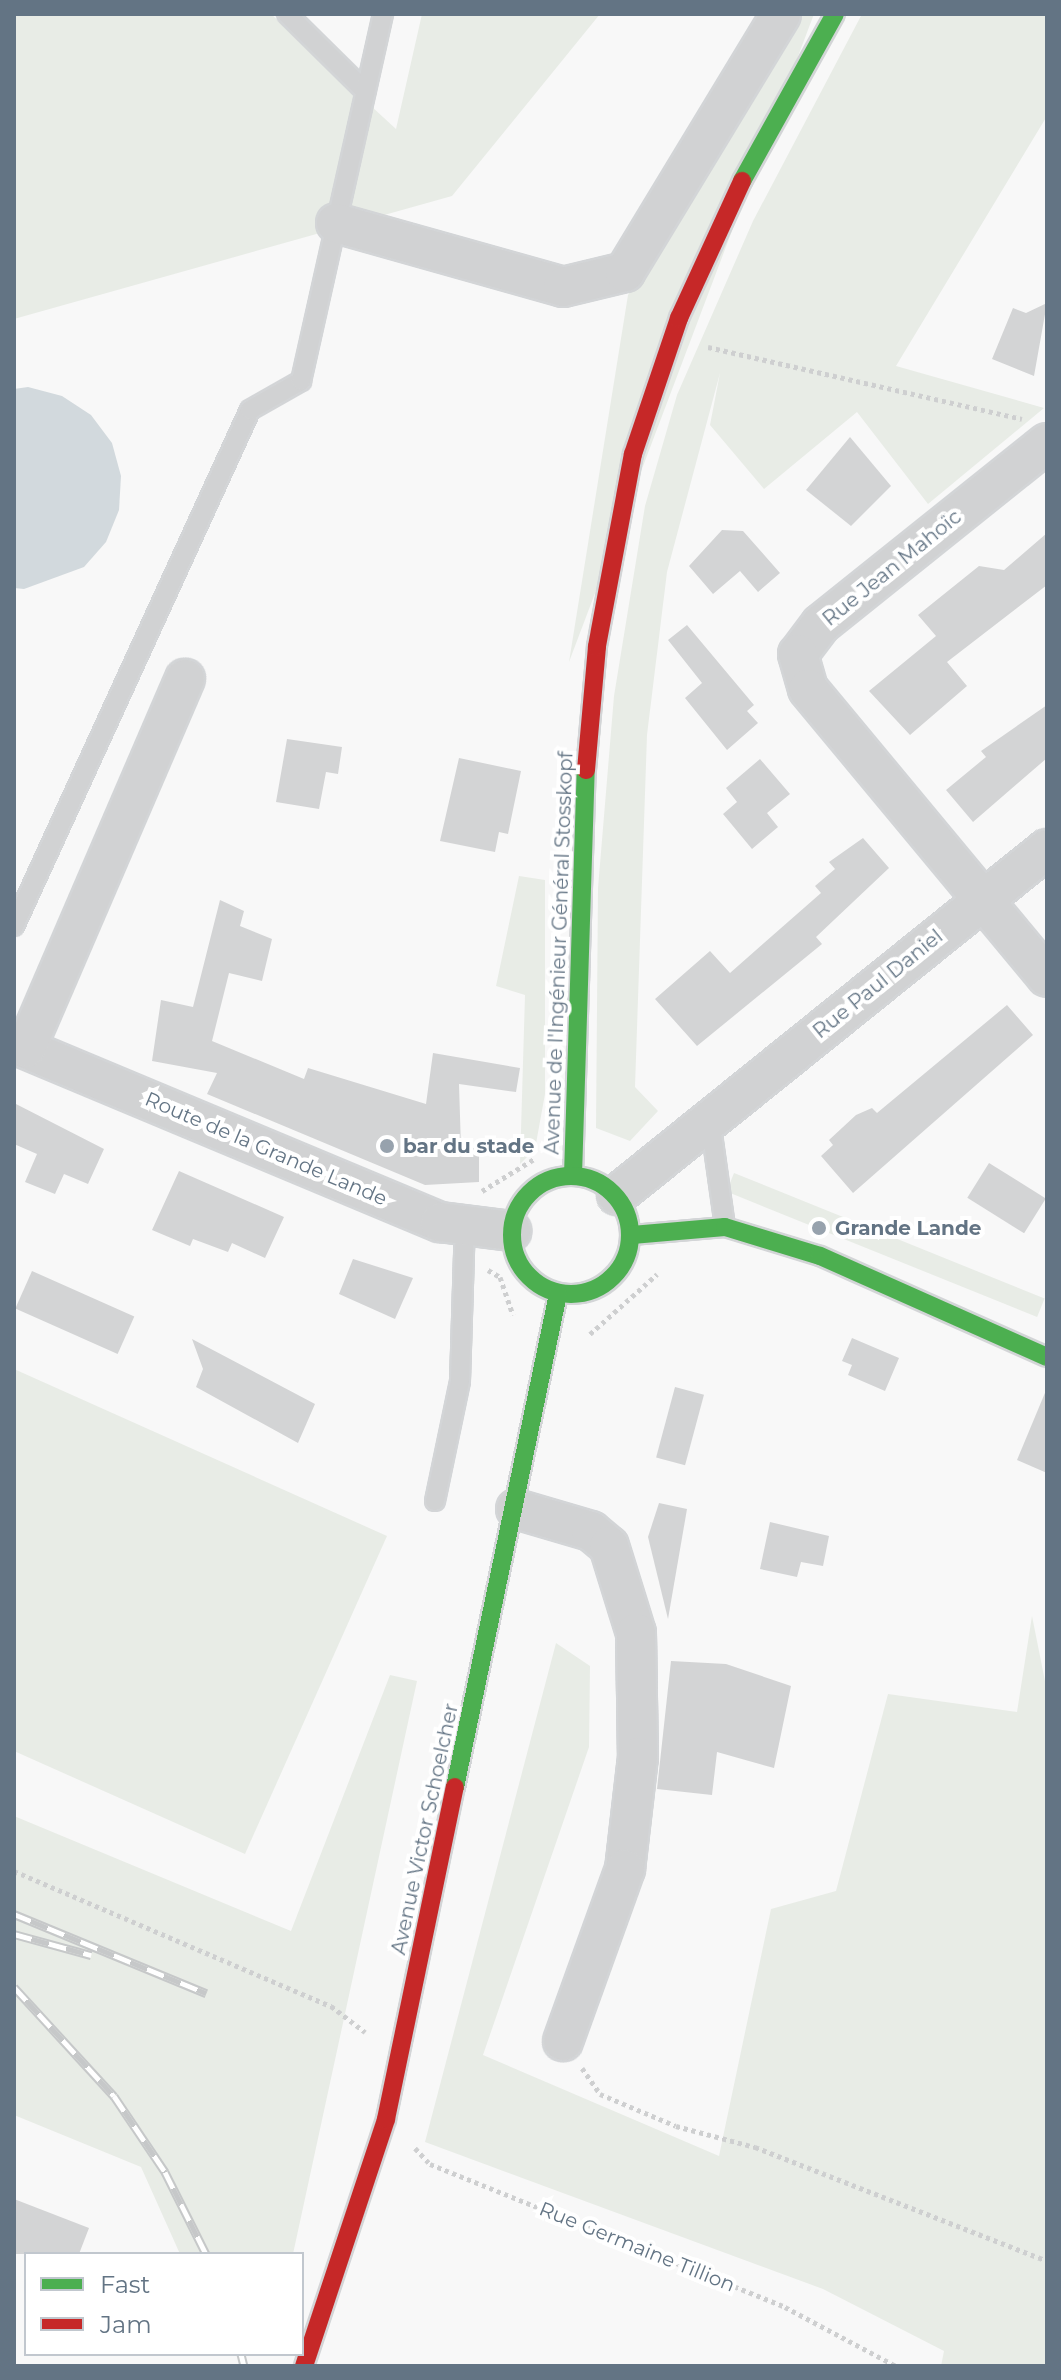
<!DOCTYPE html>
<html>
<head>
<meta charset="utf-8">
<style>
  body { margin:0 }
  #map { position:relative; width:1061px; height:2380px; overflow:hidden; background:#f8f8f8; font-family:Montserrat,sans-serif }
  div>[style] { position:absolute }
  .green>* { inset:0; background:#e8ece6; transform-origin:0 0 }
  .water>* { inset:0; background:#d2d9dd }
  .building>* { inset:0; background:#d3d4d5; transform-origin:0 0 }
  .path>* { height:5px; margin-top:-2.5px; transform-origin:0; background:repeating-linear-gradient(90deg,#cecfd0 0 4px,transparent 0 8px) }
  .roads { filter:drop-shadow(2px 0 #d3d5d7) drop-shadow(-2px 0 #d3d5d7) drop-shadow(0 2px #d3d5d7) drop-shadow(0 -2px #d3d5d7) }
  .lane>* { height:18px; margin:-9px; padding:0 9px; transform-origin:9px; border-radius:9px; background:#d1d2d3 }
  .street>* { height:38px; margin:-19px; padding:0 19px; transform-origin:19px; border-radius:19px; background:#d1d2d3 }
  .fast>* { height:18px; margin:-9px; padding:0 9px; transform-origin:9px; border-radius:9px; background:#4caf50 }
  .fast>.ring { margin:-9px; padding:0; box-sizing:content-box; background:none; border:18px solid #4caf50; border-radius:50% }
  .jam>* { height:18px; margin:-9px; padding:0 9px; transform-origin:9px; border-radius:9px; background:#c62828 }
  .rail>* { height:9px; margin-top:-4.5px; transform-origin:0; background:repeating-linear-gradient(90deg,#fff 0 18px,#c6c8c9 0 36px); box-sizing:border-box; border-block:2px solid #c6c8c9 }
  .dots>* { width:22px; height:22px; translate:-50% -50%; box-sizing:border-box; border:4px solid #fff; border-radius:50% }
  span { translate:-50% -50%; white-space:nowrap; text-align:center; line-height:1.15; -webkit-text-stroke:8px #fff; paint-order:stroke }
  .street-label { font-size:20px; color:#637484 }
  .poi-label { font-size:20px; color:#637484; font-weight:700 }
  .left { translate:0 -50%; text-align:left }
  .frame { position:absolute; inset:0; border:16px solid #637484; pointer-events:none }
  .legend { position:absolute; left:24px; top:2252px; width:280px; height:104px; box-sizing:border-box; background:#fff; border:2px solid #c1c7ce; margin:0; padding:10px 14px; list-style:none; font-size:24px; color:#637484 }
  .legend li { display:flex; align-items:center; gap:16px; height:40px }
  .legend b { width:40px; border:2px solid #c1c7ce }
</style>
</head>
<body>
<div id="map">
  <div class="green">
    <i style="clip-path:polygon(14px 14px,271px 14px,396px 129px,422px 14px,600px 14px,452px 196px,14px 319px)"></i>
    <i style="clip-path:polygon(799px 14px,814px 14px,569px 662px,628px 295px)"></i>
    <i style="clip-path:polygon(862px 14px,1047px 14px,1047px 116px,896px 366px,1044px 408px,928px 504px,857px 412px,764px 489px,710px 425px,720px 373px,667px 572px,647px 735px,635px 1087px,658px 1111px,630px 1141px,596px 1128px,598px 888px,614px 696px,645px 506px,677px 395px,753px 221px)"></i>
    <i style="clip-path:polygon(519px 876px,545px 880px,545px 1094px,535px 1149px,520px 1164px,525px 995px,496px 986px)"></i>
    <i style="left:734px;top:1173px;width:335px;height:20px;rotate:22deg"></i>
    <i style="clip-path:polygon(14px 1369px,387px 1536px,245px 1854px,14px 1751px)"></i>
    <i style="clip-path:polygon(1032px 1616px,1047px 1691px,1047px 2366px,941px 2366px,944px 2351px,823px 2289px,425px 2142px,556px 1643px,590px 1666px,589px 1747px,483px 2055px,719px 2156px,771px 1909px,836px 1891px,888px 1694px,1017px 1712px)"></i>
    <i style="clip-path:polygon(390px 1675px,417px 1681px,293px 2254px,180px 2254px,141px 2167px,14px 2115px,14px 1816px,291px 1931px)"></i>
  </div>
  <div class="water">
    <i style="clip-path:polygon(28px 387px,62px 396px,91px 415px,112px 443px,121px 476px,119px 510px,106px 542px,84px 567px,24px 589px,14px 588px,14px 389px)"></i>
  </div>
  <div class="building">
    <i style="clip-path:polygon(1047px 303px,1034px 376px,992px 359px,1013px 308px,1026px 313px)"></i>
    <i style="clip-path:polygon(850px 437px,891px 486px,851px 526px,806px 490px)"></i>
    <i style="clip-path:polygon(722px 530px,743px 531px,780px 573px,758px 592px,740px 571px,713px 594px,689px 566px)"></i>
    <i style="clip-path:polygon(1047px 533px,1047px 585px,947px 662px,967px 686px,910px 735px,869px 691px,936px 636px,918px 615px,979px 566px,1004px 570px)"></i>
    <i style="clip-path:polygon(687px 625px,754px 705px,747px 711px,758px 723px,727px 750px,685px 698px,702px 683px,668px 640px)"></i>
    <i style="clip-path:polygon(1047px 705px,1047px 758px,973px 822px,946px 790px,986px 757px,981px 751px)"></i>
    <i style="clip-path:polygon(287px 739px,342px 747px,338px 774px,326px 772px,319px 809px,276px 802px)"></i>
    <i style="clip-path:polygon(459px 758px,521px 771px,508px 834px,499px 832px,495px 852px,440px 841px)"></i>
    <i style="clip-path:polygon(760px 759px,790px 794px,767px 813px,778px 827px,752px 849px,723px 814px,737px 802px,726px 788px)"></i>
    <i style="clip-path:polygon(863px 838px,889px 868px,816px 937px,822px 944px,697px 1046px,655px 999px,710px 951px,730px 973px,821px 893px,815px 886px,835px 869px,829px 862px)"></i>
    <i style="clip-path:polygon(220px 900px,244px 911px,240px 926px,272px 939px,262px 981px,229px 973px,212px 1041px,304px 1079px,308px 1068px,426px 1104px,433px 1053px,520px 1068px,516px 1092px,459px 1084px,461px 1148px,479px 1148px,479px 1182px,425px 1185px,207px 1094px,217px 1073px,152px 1061px,161px 1000px,193px 1007px)"></i>
    <i style="clip-path:polygon(1007px 1005px,1033px 1035px,853px 1193px,821px 1156px,833px 1145px,829px 1140px,856px 1115px,872px 1108px,877px 1113px)"></i>
    <i style="clip-path:polygon(14px 1103px,104px 1149px,88px 1184px,64px 1174px,55px 1194px,25px 1182px,37px 1154px,14px 1144px)"></i>
    <i style="left:989px;top:1163px;width:67px;height:41px;rotate:32deg"></i>
    <i style="clip-path:polygon(179px 1171px,284px 1217px,265px 1258px,232px 1243px,228px 1252px,193px 1239px,190px 1246px,152px 1230px)"></i>
    <i style="clip-path:polygon(353px 1259px,413px 1278px,395px 1319px,339px 1294px)"></i>
    <i style="left:32px;top:1271px;width:112px;height:41px;rotate:24deg"></i>
    <i style="clip-path:polygon(852px 1338px,899px 1358px,885px 1391px,848px 1375px,852px 1365px,842px 1361px)"></i>
    <i style="clip-path:polygon(192px 1339px,315px 1404px,298px 1443px,196px 1387px,203px 1369px)"></i>
    <i style="left:675px;top:1387px;width:30px;height:73px;rotate:15deg"></i>
    <i style="clip-path:polygon(1047px 1388px,1047px 1473px,1017px 1460px)"></i>
    <i style="clip-path:polygon(659px 1503px,687px 1509px,668px 1619px,648px 1537px)"></i>
    <i style="clip-path:polygon(770px 1522px,829px 1536px,823px 1566px,801px 1562px,797px 1577px,760px 1569px)"></i>
    <i style="clip-path:polygon(671px 1661px,726px 1664px,791px 1686px,774px 1768px,717px 1752px,712px 1795px,657px 1789px)"></i>
    <i style="clip-path:polygon(14px 2199px,89px 2228px,79px 2254px,14px 2254px)"></i>
  </div>
  <div class="path">
    <i style="left:708px;top:347px;width:322px;rotate:12.9deg"></i>
    <i style="left:482px;top:1191px;width:61px;rotate:-31.6deg"></i>
    <i style="left:488px;top:1270px;width:14px;rotate:30deg"></i>
    <i style="left:500px;top:1277px;width:40px;rotate:71.1deg"></i>
    <i style="left:590px;top:1334px;width:90px;rotate:-41.8deg"></i>
    <i style="left:14px;top:1871px;width:345px;rotate:23.1deg"></i>
    <i style="left:331px;top:2006px;width:43px;rotate:37.4deg"></i>
    <i style="left:582px;top:2068px;width:32px;rotate:55deg"></i>
    <i style="left:600px;top:2094px;width:82px;rotate:22.8deg"></i>
    <i style="left:676px;top:2126px;width:82px;rotate:14.9deg"></i>
    <i style="left:755px;top:2147px;width:313px;rotate:21.3deg"></i>
    <i style="left:415px;top:2148px;width:22px;rotate:47deg"></i>
    <i style="left:430px;top:2164px;width:383px;rotate:21.9deg"></i>
    <i style="left:785px;top:2307px;width:126px;rotate:28deg"></i>
  </div>
  <div class="roads">
    <div class="lane">
      <i style="left:287px;top:14px;width:110px;rotate:44.6deg"></i>
      <i style="left:14px;top:926px;width:567px;rotate:-65.42deg"></i>
      <i style="left:250px;top:410px;width:59px;rotate:-29.6deg"></i>
      <i style="left:301px;top:381px;width:376px;rotate:-77.4deg"></i>
      <i style="left:710px;top:1120px;width:108px;rotate:82deg"></i>
      <i style="left:435px;top:1501px;width:123px;rotate:-78.2deg"></i>
      <i style="left:460px;top:1381px;width:155px;rotate:-88.2deg"></i>
    </div>
    <div class="street">
      <i style="left:336px;top:223px;width:236px;rotate:15.7deg"></i>
      <i style="left:563px;top:287px;width:64px;rotate:-13.6deg"></i>
      <i style="left:625px;top:272px;width:301px;rotate:-58.8deg"></i>
      <i style="left:1047px;top:443px;width:290px;rotate:141.3deg"></i>
      <i style="left:821px;top:624px;width:38px;rotate:127deg"></i>
      <i style="left:798px;top:654px;width:36px;rotate:74deg"></i>
      <i style="left:808px;top:689px;width:374px;rotate:50.3deg"></i>
      <i style="left:14px;top:1044px;width:462px;rotate:22.7deg"></i>
      <i style="left:440px;top:1222px;width:72px;rotate:7.2deg"></i>
      <i style="left:26px;top:1048px;width:402px;rotate:-66.7deg"></i>
      <i style="left:617px;top:1195px;width:552px;rotate:-38.82deg"></i>
      <i style="left:516px;top:1509px;width:78px;rotate:16.3deg"></i>
      <i style="left:591px;top:1531px;width:23px;rotate:40deg"></i>
      <i style="left:609px;top:1546px;width:91px;rotate:72.8deg"></i>
      <i style="left:636px;top:1633px;width:124px;rotate:89.1deg"></i>
      <i style="left:638px;top:1757px;width:113px;rotate:96.6deg"></i>
      <i style="left:625px;top:1869px;width:183px;rotate:109.8deg"></i>
    </div>
    <div class="fast">
      <i style="left:742px;top:181px;width:191px;rotate:-60.9deg"></i>
      <i style="left:573px;top:1175px;width:405px;rotate:-88.2deg"></i>
      <i class="ring" style="left:512px;top:1176px;width:100px;height:100px"></i>
      <i style="left:632px;top:1235px;width:93px;rotate:-4.9deg"></i>
      <i style="left:725px;top:1227px;width:99px;rotate:17deg"></i>
      <i style="left:820px;top:1256px;width:248px;rotate:24deg"></i>
      <i style="left:455px;top:1787px;width:504px;rotate:-78.2deg"></i>
    </div>
    <div class="jam">
      <i style="left:586px;top:770px;width:124px;rotate:-84.9deg"></i>
      <i style="left:597px;top:646px;width:195px;rotate:-79.4deg"></i>
      <i style="left:633px;top:454px;width:144px;rotate:-71.3deg"></i>
      <i style="left:679px;top:318px;width:151px;rotate:-65.3deg"></i>
      <i style="left:304px;top:2366px;width:260px;rotate:-71.6deg"></i>
      <i style="left:386px;top:2119px;width:339px;rotate:-78.3deg"></i>
    </div>
  </div>
  <div class="rail">
    <i style="left:14px;top:1914px;width:208px;rotate:22.4deg"></i>
    <i style="left:14px;top:1934px;width:80px;rotate:15.3deg"></i>
    <i style="left:14px;top:1987px;width:148px;rotate:47.5deg"></i>
    <i style="left:114px;top:2096px;width:92px;rotate:56.1deg"></i>
    <i style="left:165px;top:2172px;width:92px;rotate:63.4deg"></i>
    <i style="left:241px;top:2354px;width:12px;rotate:76deg"></i>
  </div>
  <div class="dots">
    <i style="left:387px;top:1146px;background:#97a2ad"></i>
    <i style="left:819px;top:1228px;background:#97a2ad"></i>
  </div>
  <div class="street-label">
    <span style="left:892px;top:568px;rotate:-39deg">Rue Jean Mahoïc</span>
    <span style="left:559px;top:953px;rotate:-88deg">Avenue de l'Ingénieur Général Stosskopf</span>
    <span style="left:878px;top:984px;rotate:-39deg">Rue Paul Daniel</span>
    <span style="left:266px;top:1149px;rotate:23deg">Route de la Grande Lande</span>
    <span style="left:425px;top:1829px;rotate:-78deg">Avenue Victor Schoelcher</span>
    <span style="left:637px;top:2247px;rotate:22deg">Rue Germaine Tillion</span>
  </div>
  <div class="poi-label">
    <span class="left" style="left:403px;top:1146px">bar du stade</span>
    <span class="left" style="left:835px;top:1228px">Grande Lande</span>
  </div>
  <div class="frame"></div>
  <ul class="legend">
  <li><b style="height:10px;background:#4caf50"></b>Fast</li>
  <li><b style="height:10px;background:#c62828"></b>Jam</li>
  </ul>
</div>
</body>
</html>
